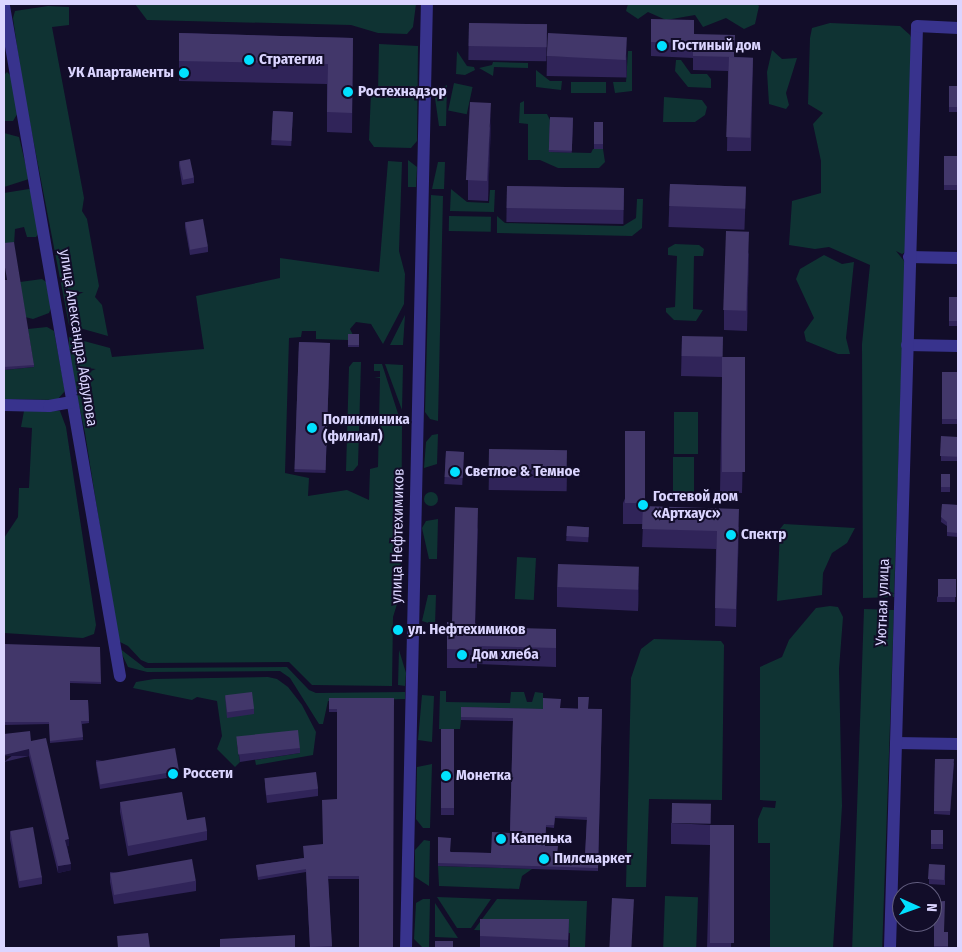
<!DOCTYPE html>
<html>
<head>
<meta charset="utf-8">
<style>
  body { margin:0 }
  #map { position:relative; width:962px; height:952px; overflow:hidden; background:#120d29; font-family:"Fira Sans Condensed",sans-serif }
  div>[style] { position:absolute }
  .green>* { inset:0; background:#0f3333; transform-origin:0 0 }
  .round { border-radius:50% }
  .minor>* { height:12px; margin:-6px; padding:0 6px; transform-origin:6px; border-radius:6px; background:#38338d }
  .wall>* { inset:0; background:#302459; transform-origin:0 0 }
  .shaded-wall>* { inset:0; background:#1c133e; transform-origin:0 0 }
  .building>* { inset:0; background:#42376a; transform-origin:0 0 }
  .dots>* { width:14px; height:14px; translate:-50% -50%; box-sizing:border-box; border:2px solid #120d29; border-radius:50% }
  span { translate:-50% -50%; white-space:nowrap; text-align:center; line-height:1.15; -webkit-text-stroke:4px #120d29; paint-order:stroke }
  .poi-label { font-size:15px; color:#dbd5ff; font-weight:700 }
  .left { translate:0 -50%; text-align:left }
  .right { translate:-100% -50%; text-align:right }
  .street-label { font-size:15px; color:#dbd5ff }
  .frame { position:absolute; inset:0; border:5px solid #dbd5ff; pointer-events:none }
  .north { position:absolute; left:892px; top:882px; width:50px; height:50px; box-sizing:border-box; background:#120d29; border:1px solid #625d7f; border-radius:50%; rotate:92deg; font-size:14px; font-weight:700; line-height:20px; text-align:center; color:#dbd5ff }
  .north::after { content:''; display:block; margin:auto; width:18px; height:22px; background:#01e0ff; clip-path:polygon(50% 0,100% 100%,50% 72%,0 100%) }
</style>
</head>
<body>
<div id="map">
  <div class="green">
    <i style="clip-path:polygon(135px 4px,416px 4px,413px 27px,407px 34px,378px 33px,351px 25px,147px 20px)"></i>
    <i style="clip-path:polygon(628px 4px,757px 4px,759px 6px,755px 24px,744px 29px,726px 18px,703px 27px,695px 15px,666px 20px,648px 12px,638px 19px,626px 11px)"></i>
    <i style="clip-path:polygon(48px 6px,69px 7px,69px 25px,52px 27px,84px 198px,82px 211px,87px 219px,99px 286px,95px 297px,102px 305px,108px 336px,69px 325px,22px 82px,13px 18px,15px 11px)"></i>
    <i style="clip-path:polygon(830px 23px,900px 26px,910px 35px,914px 44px,914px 248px,902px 254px,896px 251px,905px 262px,894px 597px,863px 598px,862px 344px,870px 265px,829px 247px,815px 249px,789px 245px,792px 201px,821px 193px,821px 161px,813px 124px,823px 113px,808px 104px,810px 38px,812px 28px)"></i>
    <i style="clip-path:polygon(379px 44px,418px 46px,417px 141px,411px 148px,374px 147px,369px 140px,371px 92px,378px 91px)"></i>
    <i style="clip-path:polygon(772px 50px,782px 59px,797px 58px,786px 93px,789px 105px,786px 109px,769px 104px,767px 72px)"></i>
    <i style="clip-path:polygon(457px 51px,467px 66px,474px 67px,475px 70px,465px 75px,456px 74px)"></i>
    <i style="clip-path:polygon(628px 51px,632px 51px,632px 91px,615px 93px,613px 82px,626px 82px)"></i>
    <i style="clip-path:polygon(676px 60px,681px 60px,691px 74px,707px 74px,711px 79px,711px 88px,688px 87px,675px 71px)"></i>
    <i style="clip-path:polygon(493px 62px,528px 63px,528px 68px,494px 67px,493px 76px,479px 68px,492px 65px)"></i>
    <i style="clip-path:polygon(536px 70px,550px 81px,562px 81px,561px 90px,536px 87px)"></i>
    <i style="clip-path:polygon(7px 72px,12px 77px,19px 111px,13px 121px,4px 121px,4px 75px)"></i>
    <i style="left:571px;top:82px;width:35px;height:11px"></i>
    <i style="left:454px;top:83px;width:19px;height:28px;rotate:12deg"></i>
    <i style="clip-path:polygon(447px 85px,446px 126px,439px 126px,434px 91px)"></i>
    <i style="clip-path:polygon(664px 97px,702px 100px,707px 107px,705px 115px,695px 122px,663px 122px)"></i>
    <i style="clip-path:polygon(524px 101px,524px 114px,547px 114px,550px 120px,550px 152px,591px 153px,593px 149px,603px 149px,605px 162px,599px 168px,558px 168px,540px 160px,528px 160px,528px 124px,519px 123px,520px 103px)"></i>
    <i style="clip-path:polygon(4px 133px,19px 137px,29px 179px,4px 187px)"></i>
    <i style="clip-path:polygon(408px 160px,417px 167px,416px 187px,408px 187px)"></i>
    <i style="clip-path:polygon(388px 161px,402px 162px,399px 251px,405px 274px,404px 304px,383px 344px,371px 324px,356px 322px,350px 329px,354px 337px,348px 340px,316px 339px,316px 331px,302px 331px,301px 337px,289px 338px,285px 473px,309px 478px,308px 496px,347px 490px,369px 500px,370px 469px,378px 467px,380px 378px,374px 378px,380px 377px,380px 371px,374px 371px,374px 364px,382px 364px,402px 426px,401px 591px,393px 617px,392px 686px,312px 685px,289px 662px,148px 663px,141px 660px,128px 646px,118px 641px,85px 433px,69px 360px,69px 337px,110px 348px,112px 357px,204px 349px,196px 296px,280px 278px,280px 258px,379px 272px)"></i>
    <i style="clip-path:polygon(438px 162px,445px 162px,444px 189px,432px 189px)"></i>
    <i style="clip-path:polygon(29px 189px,32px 191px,39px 233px,36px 237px,27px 237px,24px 227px,15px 229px,14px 245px,4px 245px,4px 193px)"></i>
    <i style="clip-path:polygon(451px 189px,467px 202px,489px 203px,490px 190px,495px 190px,494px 212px,450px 211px)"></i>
    <i style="clip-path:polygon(431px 195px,443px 196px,438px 421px,430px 419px,425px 412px)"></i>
    <i style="clip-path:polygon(637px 199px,643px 199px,642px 228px,632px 236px,497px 233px,497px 216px,505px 223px,623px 226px,636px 218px)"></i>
    <i style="left:449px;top:216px;width:42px;height:15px;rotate:1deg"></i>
    <i style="clip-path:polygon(675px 244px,699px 245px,704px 249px,703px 256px,694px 256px,693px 309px,703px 310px,696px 321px,674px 320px,666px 312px,666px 308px,675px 307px,677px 256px,668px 255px,668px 248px)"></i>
    <i style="clip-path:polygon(824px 255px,842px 264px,854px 262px,846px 338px,850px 354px,838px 354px,806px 341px,804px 332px,814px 318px,796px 279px,800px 269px)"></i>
    <i style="clip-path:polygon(42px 279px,46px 282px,51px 308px,49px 313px,33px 319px,25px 317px,20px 282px)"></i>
    <i style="clip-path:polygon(405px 315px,403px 345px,390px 345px)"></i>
    <i style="clip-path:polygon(47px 327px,54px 331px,65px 391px,57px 400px,4px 399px,4px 370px,34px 367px,28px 329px)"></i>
    <i style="clip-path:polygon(353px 362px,361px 362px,358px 465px,353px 471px,346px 471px,349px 367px)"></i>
    <i style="clip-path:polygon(385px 364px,403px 365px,402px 410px)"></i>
    <i style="clip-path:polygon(24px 411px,60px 411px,66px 427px,96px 625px,94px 634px,83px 638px,4px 633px,4px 538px,18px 517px,19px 488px,29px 488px,32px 428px,21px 427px)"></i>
    <i style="left:674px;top:412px;width:24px;height:42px"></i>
    <i style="clip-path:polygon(438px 434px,437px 464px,424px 468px,426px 442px,432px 435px)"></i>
    <i style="left:673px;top:457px;width:21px;height:38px"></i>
    <i class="round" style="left:424px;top:492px;width:14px;height:14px"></i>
    <i style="clip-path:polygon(438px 519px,437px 559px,429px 559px,422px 528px,426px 521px)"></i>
    <i style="clip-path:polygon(784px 524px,855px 528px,847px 543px,832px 553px,823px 573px,822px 595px,777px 601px,780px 529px)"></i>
    <i style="left:517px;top:557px;width:19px;height:42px;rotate:3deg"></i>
    <i style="clip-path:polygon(428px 595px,436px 595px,435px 625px,422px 621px)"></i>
    <i style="clip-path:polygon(830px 606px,838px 607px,843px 617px,839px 669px,842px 806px,833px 948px,770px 948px,770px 843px,758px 843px,758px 819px,763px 807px,775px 808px,776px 801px,760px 800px,760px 667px,782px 657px,789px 640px,816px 608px)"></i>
    <i style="left:864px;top:609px;width:30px;height:339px;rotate:2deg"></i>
    <i style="clip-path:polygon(654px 639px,721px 641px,724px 645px,722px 800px,649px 799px,646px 887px,626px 887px,631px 678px,641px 649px)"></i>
    <i style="clip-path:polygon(119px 648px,145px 668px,287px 667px,309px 690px,316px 693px,405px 692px,405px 699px,328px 701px,323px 724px,319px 724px,290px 678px,280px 671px,147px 672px,128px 667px)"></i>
    <i style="clip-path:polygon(399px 650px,406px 673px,405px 686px,398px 685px)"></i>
    <i style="clip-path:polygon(268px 677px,277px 679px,288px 687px,302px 705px,316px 732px,313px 755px,256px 765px,255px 760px,300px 753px,237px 745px,240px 762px,235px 767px,217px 749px,222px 736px,217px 701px,197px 697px,192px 700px,133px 688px,136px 682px,154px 679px)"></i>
    <i style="clip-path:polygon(440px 691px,446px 691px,446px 702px,510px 703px,511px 692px,524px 692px,527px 702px,532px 702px,535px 692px,543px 693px,543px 712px,461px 720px,460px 729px,439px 729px)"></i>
    <i style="clip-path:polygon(422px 695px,434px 696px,432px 742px,418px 740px)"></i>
    <i style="clip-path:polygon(432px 764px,430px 828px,423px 828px,416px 819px,417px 767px)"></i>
    <i style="clip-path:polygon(424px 840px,430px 841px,429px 886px,415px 877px,415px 850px)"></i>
    <i style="clip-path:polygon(438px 866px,532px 869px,522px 876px,519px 889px,439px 886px)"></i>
    <i style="left:665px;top:896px;width:33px;height:52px;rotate:2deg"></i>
    <i style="clip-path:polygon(437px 897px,491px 899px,471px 928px,457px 928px)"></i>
    <i style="clip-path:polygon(423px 899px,430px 899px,429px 948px,423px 948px,414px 939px,416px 903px)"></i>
    <i style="clip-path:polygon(497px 899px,587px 901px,585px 948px,570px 948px,570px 933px,474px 930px)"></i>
    <i style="clip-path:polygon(435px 903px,458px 938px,435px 937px)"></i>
  </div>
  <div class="minor">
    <i style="left:4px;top:6px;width:680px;rotate:80.18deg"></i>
    <i style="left:909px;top:257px;width:49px;rotate:1.2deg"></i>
    <i style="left:907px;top:345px;width:51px;rotate:1.1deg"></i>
    <i style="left:4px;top:405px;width:45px;rotate:1.3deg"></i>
    <i style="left:49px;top:406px;width:23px;rotate:-10deg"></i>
    <i style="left:896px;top:743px;width:62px;rotate:0.9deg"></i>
    <i style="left:406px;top:948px;width:944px;rotate:-88.73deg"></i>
    <i style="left:890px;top:948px;width:922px;rotate:-88.32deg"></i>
    <i style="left:917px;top:26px;width:41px;rotate:2.8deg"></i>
  </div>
  <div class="wall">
    <i style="clip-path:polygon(651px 19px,694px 34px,735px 57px,753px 58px,751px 151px,727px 151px,728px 71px,693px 70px,693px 58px,651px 56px)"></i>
    <i style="left:469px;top:23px;width:78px;height:37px;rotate:1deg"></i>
    <i style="clip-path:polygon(179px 33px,353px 38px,352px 133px,327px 132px,327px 84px,179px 81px)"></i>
    <i style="left:547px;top:56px;width:80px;height:20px;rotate:1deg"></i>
    <i style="clip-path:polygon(958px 86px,958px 112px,949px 112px,949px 107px)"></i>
    <i style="left:273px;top:111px;width:20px;height:34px;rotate:3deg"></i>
    <i style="left:550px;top:117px;width:23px;height:35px;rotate:2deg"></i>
    <i style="left:594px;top:122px;width:9px;height:27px"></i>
    <i style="clip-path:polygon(491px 123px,488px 201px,468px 200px,468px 180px)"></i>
    <i style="left:944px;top:156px;width:14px;height:34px"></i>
    <i style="clip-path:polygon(179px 162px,194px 178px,194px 183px,182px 185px,179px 166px)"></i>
    <i style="left:670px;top:184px;width:76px;height:43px;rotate:2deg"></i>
    <i style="left:507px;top:186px;width:117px;height:36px;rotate:1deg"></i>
    <i style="clip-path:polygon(185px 222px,208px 247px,208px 252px,190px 255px,185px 227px)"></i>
    <i style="clip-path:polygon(749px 252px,747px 331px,724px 330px,724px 310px)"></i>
    <i style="clip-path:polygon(4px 280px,6px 280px,34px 365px,34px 367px,4px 370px)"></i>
    <i style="left:949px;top:297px;width:9px;height:29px"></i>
    <i style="left:348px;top:334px;width:11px;height:13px"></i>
    <i style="clip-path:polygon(682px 336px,723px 357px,745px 378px,742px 493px,720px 492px,722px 377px,681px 376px)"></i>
    <i style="left:299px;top:342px;width:31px;height:130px;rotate:2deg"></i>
    <i style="left:942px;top:372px;width:16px;height:52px"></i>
    <i style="clip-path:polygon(958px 437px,958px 461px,941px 461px,941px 456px)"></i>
    <i style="left:446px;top:451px;width:18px;height:33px;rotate:3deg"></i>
    <i style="clip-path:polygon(645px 452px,644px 506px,739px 527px,736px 627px,715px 626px,716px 549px,642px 547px,643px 524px,623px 524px,623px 503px)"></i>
    <i style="left:489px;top:470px;width:78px;height:20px;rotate:1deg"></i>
    <i style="left:941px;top:474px;width:9px;height:18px"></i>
    <i style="clip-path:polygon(942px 504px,958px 505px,958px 537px,947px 536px,947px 526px,941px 522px)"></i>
    <i style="clip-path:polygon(478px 526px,475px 623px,477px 627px,556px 647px,556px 667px,477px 664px,477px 668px,447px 668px,447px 622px,452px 622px)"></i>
    <i style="left:567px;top:526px;width:22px;height:15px;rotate:3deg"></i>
    <i style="clip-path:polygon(956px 579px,955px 602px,937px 602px,937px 597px)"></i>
    <i style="clip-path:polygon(557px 587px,639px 587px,638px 611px,557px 607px)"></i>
    <i style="clip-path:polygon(4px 644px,101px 682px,101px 684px,70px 683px,70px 700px,88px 700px,89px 723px,82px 724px,83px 740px,50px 743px,49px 724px,4px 725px)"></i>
    <i style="clip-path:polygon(225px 696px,254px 709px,254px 714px,227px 718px)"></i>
    <i style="clip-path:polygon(329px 698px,394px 698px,359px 879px,328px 879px,332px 948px,310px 948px,306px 872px,258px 880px,256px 865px,304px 858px,323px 844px,337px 799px,337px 712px,329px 712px)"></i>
    <i style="clip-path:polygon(evenodd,461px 707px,543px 709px,560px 708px,602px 709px,598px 871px,438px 866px,438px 837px,451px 852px,491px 853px,510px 833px,513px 721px,461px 720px,461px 707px,555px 818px,587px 820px,585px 856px,557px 855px,545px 846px,546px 827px,554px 828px,555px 818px)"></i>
    <i style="left:441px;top:729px;width:13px;height:86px"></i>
    <i style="clip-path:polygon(237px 740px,300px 748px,300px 753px,240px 762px)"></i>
    <i style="clip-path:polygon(31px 741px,69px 846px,67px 846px,71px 870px,58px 873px,29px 756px,4px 762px)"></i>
    <i style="clip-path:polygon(935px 759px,954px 763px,950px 815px,934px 814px)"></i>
    <i style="clip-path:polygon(96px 760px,179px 771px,179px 776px,100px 789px,96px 765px)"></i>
    <i style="clip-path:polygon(265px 780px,318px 789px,318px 796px,267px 803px,265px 787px)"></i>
    <i style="clip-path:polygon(120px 802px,187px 820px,207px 831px,207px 840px,128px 856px,120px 812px)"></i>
    <i style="clip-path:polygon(671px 823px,711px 825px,734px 845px,731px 948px,707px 948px,710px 845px,671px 844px)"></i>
    <i style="left:931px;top:830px;width:12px;height:19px"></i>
    <i style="clip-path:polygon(10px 831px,42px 877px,42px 884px,19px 888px,10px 839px)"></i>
    <i style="clip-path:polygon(945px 865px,945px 885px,929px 884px,929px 879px)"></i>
    <i style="clip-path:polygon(110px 872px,196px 881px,196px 891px,114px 904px,110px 882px)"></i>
    <i style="clip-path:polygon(932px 902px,944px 932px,948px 932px,948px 948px,934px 948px,934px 921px,932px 921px)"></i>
    <i style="clip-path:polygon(569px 919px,568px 948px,480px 948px,480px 936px)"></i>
  </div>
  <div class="shaded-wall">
    <i style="clip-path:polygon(627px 37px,627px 57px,626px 79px,626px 59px)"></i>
    <i style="clip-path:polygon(491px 103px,491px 123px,488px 201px,488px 181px)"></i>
    <i style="clip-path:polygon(749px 232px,749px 252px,747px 331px,747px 311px)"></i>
    <i style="clip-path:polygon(745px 357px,745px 378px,742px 493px,742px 472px)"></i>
    <i style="clip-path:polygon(645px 431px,645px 452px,643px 524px,643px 504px)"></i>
    <i style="clip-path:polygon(478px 508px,478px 526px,475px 641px,475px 623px)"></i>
    <i style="clip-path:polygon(739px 509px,739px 527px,736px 627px,736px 609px)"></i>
    <i style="clip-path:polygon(639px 567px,639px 587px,638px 611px,638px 590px)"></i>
    <i style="left:29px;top:749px;width:7px;height:26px;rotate:90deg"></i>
    <i style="clip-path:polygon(734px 825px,734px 845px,730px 948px)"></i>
    <i style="clip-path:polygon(69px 839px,69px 846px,65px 847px,65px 840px)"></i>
    <i style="clip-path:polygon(71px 864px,71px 870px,58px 873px,58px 866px)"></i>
  </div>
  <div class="building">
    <i style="clip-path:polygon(651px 19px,694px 20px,694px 34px,735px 35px,734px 57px,693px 56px,693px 43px,651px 42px)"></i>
    <i style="left:469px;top:23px;width:78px;height:23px;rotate:1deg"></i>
    <i style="clip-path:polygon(179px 33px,353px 38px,352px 113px,327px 112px,328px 64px,179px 61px)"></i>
    <i style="left:548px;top:33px;width:79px;height:23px;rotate:3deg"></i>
    <i style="left:729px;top:57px;width:24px;height:80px;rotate:2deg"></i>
    <i style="left:949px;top:86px;width:9px;height:21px"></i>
    <i style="left:470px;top:102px;width:21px;height:78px;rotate:3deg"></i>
    <i style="left:273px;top:111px;width:20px;height:29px;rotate:3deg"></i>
    <i style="left:550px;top:117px;width:23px;height:33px;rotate:2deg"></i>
    <i style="left:594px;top:122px;width:9px;height:22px"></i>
    <i style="left:944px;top:156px;width:14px;height:29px"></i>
    <i style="left:190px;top:159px;width:19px;height:11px;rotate:78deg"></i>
    <i style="left:670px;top:184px;width:76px;height:22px;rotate:2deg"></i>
    <i style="left:507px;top:186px;width:117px;height:22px;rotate:1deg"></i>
    <i style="left:203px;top:219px;width:28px;height:18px;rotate:80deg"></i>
    <i style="left:726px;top:231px;width:23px;height:79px;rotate:2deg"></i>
    <i style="clip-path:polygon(14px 242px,34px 365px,4px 367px,4px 280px,7px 280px,4px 261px,4px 243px)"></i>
    <i style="left:949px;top:297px;width:9px;height:24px"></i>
    <i style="left:348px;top:334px;width:11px;height:11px"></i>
    <i style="left:682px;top:336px;width:41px;height:20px;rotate:1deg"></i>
    <i style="left:299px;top:342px;width:31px;height:127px;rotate:2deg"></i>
    <i style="left:722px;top:357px;width:23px;height:115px"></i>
    <i style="left:942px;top:372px;width:16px;height:47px"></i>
    <i style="left:625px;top:431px;width:20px;height:72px"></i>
    <i style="left:941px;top:436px;width:17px;height:20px;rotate:3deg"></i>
    <i style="left:489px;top:449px;width:78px;height:21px;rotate:1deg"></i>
    <i style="left:446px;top:451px;width:18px;height:26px;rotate:3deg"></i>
    <i style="left:941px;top:474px;width:9px;height:13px"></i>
    <i style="clip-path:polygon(942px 504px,958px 505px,958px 533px,947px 532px,947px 522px,941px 517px)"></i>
    <i style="clip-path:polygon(643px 506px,739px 509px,736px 609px,715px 608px,717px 531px,642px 529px)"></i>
    <i style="clip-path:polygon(455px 507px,478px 508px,475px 623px,477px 627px,556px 629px,556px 648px,477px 646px,477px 650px,447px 649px,447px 622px,452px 622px)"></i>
    <i style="left:567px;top:526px;width:22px;height:10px;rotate:3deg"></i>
    <i style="left:558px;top:564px;width:81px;height:23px;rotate:2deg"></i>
    <i style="left:938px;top:579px;width:18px;height:18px"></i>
    <i style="clip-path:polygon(4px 644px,100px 647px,101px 682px,70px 681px,70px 700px,88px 700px,89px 721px,81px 721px,83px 737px,50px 741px,49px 722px,4px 722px)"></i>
    <i style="left:252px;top:692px;width:17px;height:27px;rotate:83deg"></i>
    <i style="clip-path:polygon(evenodd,578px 697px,589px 697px,588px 709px,602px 709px,598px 868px,438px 863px,438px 837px,451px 838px,450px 852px,491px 853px,492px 832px,510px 833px,513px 718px,461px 717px,461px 707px,543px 709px,543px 698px,561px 699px,560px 708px,578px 709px,578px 697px,555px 816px,587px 817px,585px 856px,557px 855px,558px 846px,545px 846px,546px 825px,554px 825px,555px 816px)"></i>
    <i style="clip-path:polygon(329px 698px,394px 698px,393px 948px,359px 948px,359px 876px,328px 876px,332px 946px,310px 947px,306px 869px,258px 877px,256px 865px,304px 858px,303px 846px,323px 844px,322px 800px,337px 799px,337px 709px,329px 709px)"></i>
    <i style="left:441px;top:729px;width:13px;height:79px"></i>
    <i style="left:298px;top:730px;width:18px;height:62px;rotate:84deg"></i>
    <i style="clip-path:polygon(30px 731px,31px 741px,46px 738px,69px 839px,65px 840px,71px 864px,58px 866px,29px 749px,4px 755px,4px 734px)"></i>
    <i style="left:175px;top:748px;width:23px;height:80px;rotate:80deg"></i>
    <i style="clip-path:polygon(935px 759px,954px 759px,950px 811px,934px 811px)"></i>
    <i style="left:316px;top:772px;width:17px;height:52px;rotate:83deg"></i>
    <i style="clip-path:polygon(182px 792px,187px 820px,205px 817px,207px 831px,128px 846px,120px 802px)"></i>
    <i style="left:672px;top:803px;width:39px;height:20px;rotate:1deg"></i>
    <i style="left:710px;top:825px;width:24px;height:118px"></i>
    <i style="left:33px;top:827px;width:51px;height:23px;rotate:80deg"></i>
    <i style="left:931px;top:830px;width:12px;height:14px"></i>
    <i style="left:192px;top:859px;width:22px;height:83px;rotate:80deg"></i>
    <i style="left:929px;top:864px;width:16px;height:15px;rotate:4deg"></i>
    <i style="left:612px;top:898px;width:22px;height:50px;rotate:3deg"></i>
    <i style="clip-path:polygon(945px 901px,944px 932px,948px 932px,948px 946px,934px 946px,934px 917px,932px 917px,932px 902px)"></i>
    <i style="clip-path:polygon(480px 919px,569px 919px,568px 940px,480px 936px)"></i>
    <i style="clip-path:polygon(148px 933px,150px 948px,118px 948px,117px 936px)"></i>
    <i style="clip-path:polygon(295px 935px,295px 948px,220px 948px,220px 939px)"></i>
    <i style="left:435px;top:941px;width:18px;height:7px"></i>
  </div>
  <div class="dots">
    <i style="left:662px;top:46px;background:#01e0ff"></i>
    <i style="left:249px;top:60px;background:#01e0ff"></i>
    <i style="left:184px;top:73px;background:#01e0ff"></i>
    <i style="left:348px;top:92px;background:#01e0ff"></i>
    <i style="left:312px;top:428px;background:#01e0ff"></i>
    <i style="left:455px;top:472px;background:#01e0ff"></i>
    <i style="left:643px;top:505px;background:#01e0ff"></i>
    <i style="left:731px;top:535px;background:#01e0ff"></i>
    <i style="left:398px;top:630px;background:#01e0ff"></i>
    <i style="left:462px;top:655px;background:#01e0ff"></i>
    <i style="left:173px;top:774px;background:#01e0ff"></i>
    <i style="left:446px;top:776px;background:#01e0ff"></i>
    <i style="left:501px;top:839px;background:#01e0ff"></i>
    <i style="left:544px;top:859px;background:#01e0ff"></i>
  </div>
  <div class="poi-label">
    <span class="left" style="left:672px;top:46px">Гостиный дом</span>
    <span class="left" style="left:259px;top:60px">Стратегия</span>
    <span class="right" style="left:174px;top:73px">УК Апартаменты</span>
    <span class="left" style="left:358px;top:92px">Ростехнадзор</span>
    <span class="left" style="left:323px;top:428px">Поликлиника<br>(филиал)</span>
    <span class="left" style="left:465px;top:472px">Светлое &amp; Темное</span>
    <span class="left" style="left:653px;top:505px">Гостевой дом<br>«Артхаус»</span>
    <span class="left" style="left:741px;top:535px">Спектр</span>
    <span class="left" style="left:408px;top:630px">ул. Нефтехимиков</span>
    <span class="left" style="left:472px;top:655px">Дом хлеба</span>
    <span class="left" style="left:183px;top:774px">Россети</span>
    <span class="left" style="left:456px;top:776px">Монетка</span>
    <span class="left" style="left:511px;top:839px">Капелька</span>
    <span class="left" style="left:554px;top:859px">Пилсмаркет</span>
  </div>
  <div class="street-label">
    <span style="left:78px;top:338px;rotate:81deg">улица Александра Абдулова</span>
    <span style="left:398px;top:536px;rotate:-89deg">улица Нефтехимиков</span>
    <span style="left:883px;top:602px;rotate:-88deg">Уютная улица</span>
  </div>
  <div class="frame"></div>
  <div class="north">N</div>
</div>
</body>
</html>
